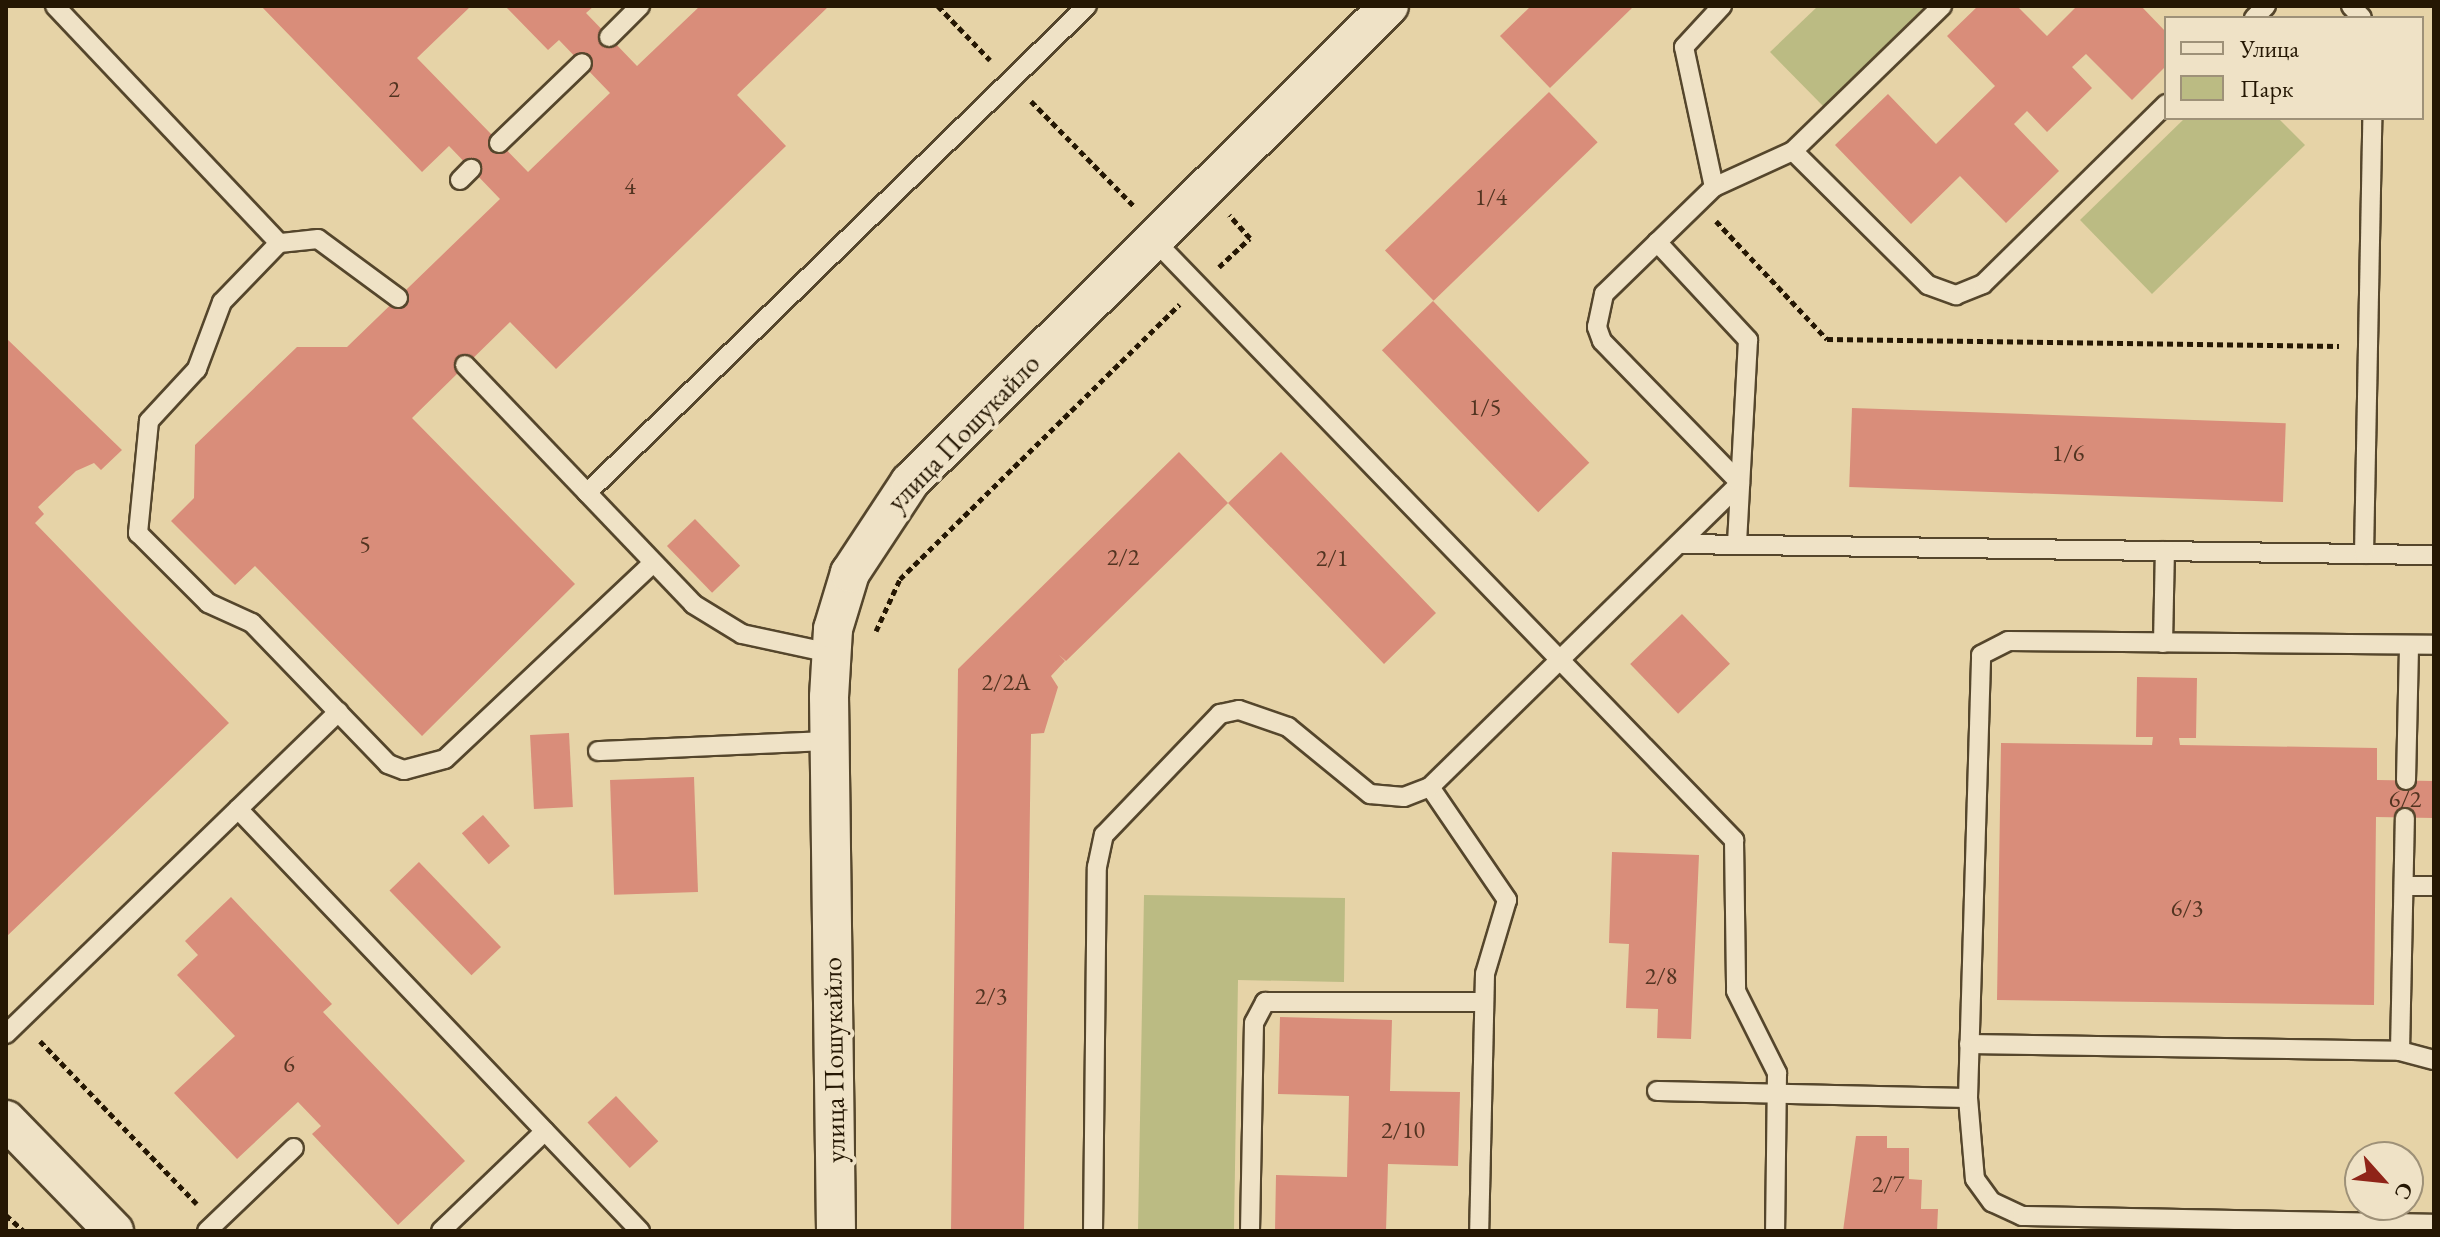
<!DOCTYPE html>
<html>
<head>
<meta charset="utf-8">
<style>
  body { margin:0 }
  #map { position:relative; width:2440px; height:1237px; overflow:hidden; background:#e6d3a7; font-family:"EB Garamond",serif }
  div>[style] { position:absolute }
  .green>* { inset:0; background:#bbbb83 }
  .building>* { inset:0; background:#d98d7a; transform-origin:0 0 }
  .path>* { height:5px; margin-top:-2.5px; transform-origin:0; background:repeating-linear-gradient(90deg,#251703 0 6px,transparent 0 10px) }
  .roads { filter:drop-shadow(2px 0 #55462c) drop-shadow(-2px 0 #55462c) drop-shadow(0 2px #55462c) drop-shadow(0 -2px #55462c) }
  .lane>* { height:18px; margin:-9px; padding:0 9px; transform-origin:9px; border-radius:9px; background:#efe2c6 }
  .street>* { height:38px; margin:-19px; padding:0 19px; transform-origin:19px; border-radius:19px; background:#efe2c6 }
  span { translate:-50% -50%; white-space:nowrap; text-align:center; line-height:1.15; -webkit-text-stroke:8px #efe2c6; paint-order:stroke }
  .number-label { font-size:24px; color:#523421 }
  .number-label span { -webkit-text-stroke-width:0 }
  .street-label { font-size:28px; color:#251703 }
  .frame { position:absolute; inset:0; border:8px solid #251703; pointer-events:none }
  .legend { position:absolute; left:2164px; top:16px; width:260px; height:104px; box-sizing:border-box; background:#efe2c6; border:2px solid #9e9178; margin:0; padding:10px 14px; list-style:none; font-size:24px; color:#251703 }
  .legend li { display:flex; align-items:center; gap:16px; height:40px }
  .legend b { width:40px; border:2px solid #9e9178 }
  .north { position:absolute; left:2344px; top:1141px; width:80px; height:80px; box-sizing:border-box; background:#efe2c6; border:2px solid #9e9178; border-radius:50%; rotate:117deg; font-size:22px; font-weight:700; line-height:32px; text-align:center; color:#251703 }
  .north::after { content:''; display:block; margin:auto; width:28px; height:36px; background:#8f2418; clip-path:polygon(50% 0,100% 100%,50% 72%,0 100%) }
</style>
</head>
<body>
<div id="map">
  <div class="green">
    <i style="clip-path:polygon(1818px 6px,1925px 6px,1823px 106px,1770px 52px)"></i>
    <i style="clip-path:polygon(2185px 118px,2278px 118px,2305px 145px,2152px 294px,2080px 220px)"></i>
    <i style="clip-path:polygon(1144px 895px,1345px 898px,1344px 982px,1238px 980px,1234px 1231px,1138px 1231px)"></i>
  </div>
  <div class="building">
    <i style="clip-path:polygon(261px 6px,471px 6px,417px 58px,528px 172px,610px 93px,559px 40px,548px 50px,505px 6px,594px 6px,586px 13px,637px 66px,700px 6px,829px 6px,737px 95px,786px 146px,556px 369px,510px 322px,412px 418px,575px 584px,422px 736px,255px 566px,235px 585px,171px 521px,194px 498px,195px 445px,297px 347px,347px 347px,500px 199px,449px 146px,422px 172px)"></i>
    <i style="clip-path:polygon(1531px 6px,1634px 6px,1550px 88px,1500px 36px)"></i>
    <i style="clip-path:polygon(1978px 6px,2017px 6px,2047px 36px,2077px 6px,2141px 6px,2166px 32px,2166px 66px,2132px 100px,2086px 54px,2072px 67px,2092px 88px,2047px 132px,2027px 111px,2014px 124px,2059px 171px,2006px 223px,1960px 176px,1911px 224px,1835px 145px,1888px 94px,1936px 144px,1995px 86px,1947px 36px)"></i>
    <i style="left:1549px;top:92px;width:70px;height:228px;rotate:46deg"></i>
    <i style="left:1433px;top:301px;width:225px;height:71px;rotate:46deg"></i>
    <i style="clip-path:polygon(6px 338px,122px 450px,101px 470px,94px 463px,76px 471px,38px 507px,44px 514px,35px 523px,229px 723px,6px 937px)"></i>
    <i style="left:1852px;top:408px;width:434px;height:79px;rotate:2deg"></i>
    <i style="clip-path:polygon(1179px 452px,1228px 503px,1281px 452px,1436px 613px,1384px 664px,1228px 503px,1066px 661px,1059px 655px,1065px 661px,1051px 676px,1058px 687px,1044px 733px,1031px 734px,1024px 1231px,951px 1231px,958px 669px)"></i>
    <i style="left:695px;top:519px;width:65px;height:39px;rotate:46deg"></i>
    <i style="left:1682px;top:614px;width:69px;height:72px;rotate:46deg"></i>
    <i style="clip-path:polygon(2137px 677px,2197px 678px,2196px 738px,2179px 738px,2180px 745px,2377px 748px,2377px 780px,2434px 781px,2434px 818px,2376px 817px,2374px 1005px,1997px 1000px,2001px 743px,2152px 745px,2153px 737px,2136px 737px)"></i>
    <i style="left:569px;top:733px;width:74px;height:39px;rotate:87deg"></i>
    <i style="left:694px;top:777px;width:115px;height:84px;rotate:88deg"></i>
    <i style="left:483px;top:815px;width:41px;height:28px;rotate:49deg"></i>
    <i style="clip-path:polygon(1612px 852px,1699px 855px,1691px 1039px,1657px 1038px,1658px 1009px,1626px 1008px,1629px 944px,1609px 943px)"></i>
    <i style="left:419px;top:862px;width:118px;height:41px;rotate:46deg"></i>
    <i style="clip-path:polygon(231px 897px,332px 1004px,323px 1012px,465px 1161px,398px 1225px,312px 1134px,321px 1126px,298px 1102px,237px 1159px,174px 1093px,235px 1036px,177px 975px,198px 955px,185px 941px)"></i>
    <i style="clip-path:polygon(1280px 1017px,1392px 1020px,1390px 1091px,1460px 1092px,1458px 1166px,1388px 1164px,1386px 1231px,1275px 1231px,1276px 1175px,1347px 1177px,1349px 1096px,1278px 1094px)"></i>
    <i style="left:616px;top:1096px;width:62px;height:39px;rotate:47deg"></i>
    <i style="clip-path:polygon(1856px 1136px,1887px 1136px,1887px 1148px,1909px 1148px,1909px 1179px,1922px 1180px,1921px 1209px,1938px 1209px,1937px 1231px,1843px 1231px)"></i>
  </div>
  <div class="path">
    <i style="left:938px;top:6px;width:75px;rotate:46.1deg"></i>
    <i style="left:1031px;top:101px;width:146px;rotate:45.6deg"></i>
    <i style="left:1716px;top:221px;width:162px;rotate:46.8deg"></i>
    <i style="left:1827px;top:339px;width:512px;rotate:0.78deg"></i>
    <i style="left:1219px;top:267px;width:42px;rotate:-43.1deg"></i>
    <i style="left:1250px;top:238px;width:31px;rotate:-132deg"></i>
    <i style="left:876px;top:631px;width:57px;rotate:-65.2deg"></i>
    <i style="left:900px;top:579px;width:392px;rotate:-44.5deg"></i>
    <i style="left:40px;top:1041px;width:226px;rotate:46.1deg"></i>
    <i style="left:6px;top:1215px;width:24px;rotate:42deg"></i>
  </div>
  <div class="roads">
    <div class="lane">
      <i style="left:55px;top:6px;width:326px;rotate:46.6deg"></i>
      <i style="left:2351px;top:6px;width:16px;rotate:47deg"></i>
      <i style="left:2254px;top:18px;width:17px;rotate:-45deg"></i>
      <i style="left:609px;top:37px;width:44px;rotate:-45deg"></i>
      <i style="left:499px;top:143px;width:115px;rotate:-43.9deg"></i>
      <i style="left:1793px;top:151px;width:208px;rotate:-44.2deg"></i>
      <i style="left:460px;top:180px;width:16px;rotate:-45deg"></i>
      <i style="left:1714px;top:187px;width:87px;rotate:-24.5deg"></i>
      <i style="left:1793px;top:151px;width:190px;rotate:44.8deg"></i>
      <i style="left:1928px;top:285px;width:30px;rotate:20deg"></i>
      <i style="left:1956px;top:295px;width:29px;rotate:-22deg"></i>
      <i style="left:1983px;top:284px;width:257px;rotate:-44.5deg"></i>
      <i style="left:1154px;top:240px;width:835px;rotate:45.97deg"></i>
      <i style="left:1734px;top:840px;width:151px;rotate:89.2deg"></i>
      <i style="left:1736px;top:991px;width:92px;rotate:63.4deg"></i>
      <i style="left:1777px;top:1073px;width:158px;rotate:90.7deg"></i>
      <i style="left:1657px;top:242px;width:134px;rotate:47.1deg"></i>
      <i style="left:1748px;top:340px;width:205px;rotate:93.1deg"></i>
      <i style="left:398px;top:298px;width:99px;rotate:-143.6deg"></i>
      <i style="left:318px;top:239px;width:39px;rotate:174deg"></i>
      <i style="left:279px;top:243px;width:82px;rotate:134deg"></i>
      <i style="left:222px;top:302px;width:72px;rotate:110.5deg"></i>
      <i style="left:197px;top:369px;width:71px;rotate:132.7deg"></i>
      <i style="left:149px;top:421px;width:113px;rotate:95.6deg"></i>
      <i style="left:138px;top:533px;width:99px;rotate:45deg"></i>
      <i style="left:208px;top:603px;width:48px;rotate:24.4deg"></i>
      <i style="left:252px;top:623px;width:196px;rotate:46deg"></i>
      <i style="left:388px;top:764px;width:17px;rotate:21deg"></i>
      <i style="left:404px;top:770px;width:42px;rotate:-15deg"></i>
      <i style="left:445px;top:759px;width:286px;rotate:-43.3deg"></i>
      <i style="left:465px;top:365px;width:330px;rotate:46.3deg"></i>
      <i style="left:693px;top:604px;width:57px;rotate:31.5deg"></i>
      <i style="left:742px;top:634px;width:91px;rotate:12.1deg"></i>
      <i style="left:587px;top:493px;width:698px;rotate:-44.25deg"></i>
      <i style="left:1680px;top:544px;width:754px;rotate:0.84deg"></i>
      <i style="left:2364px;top:554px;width:436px;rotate:-88.9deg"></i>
      <i style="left:2163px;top:643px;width:92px;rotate:-88.8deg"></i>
      <i style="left:598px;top:751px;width:231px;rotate:-2.5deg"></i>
      <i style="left:2406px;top:780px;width:135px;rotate:-88.7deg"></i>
      <i style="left:1430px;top:787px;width:137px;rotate:55.7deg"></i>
      <i style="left:1507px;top:900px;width:77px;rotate:106.6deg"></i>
      <i style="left:1485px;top:974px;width:257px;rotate:91.3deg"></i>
      <i style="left:238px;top:809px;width:583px;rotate:46.39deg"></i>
      <i style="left:2404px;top:886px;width:30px"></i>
      <i style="left:6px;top:1034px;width:463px;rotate:-44.1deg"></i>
      <i style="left:1969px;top:1044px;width:431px;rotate:0.9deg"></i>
      <i style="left:2400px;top:1051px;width:35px;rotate:15deg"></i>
      <i style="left:2400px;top:1051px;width:233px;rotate:-88.8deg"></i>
      <i style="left:1657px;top:1091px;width:311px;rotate:1.3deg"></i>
      <i style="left:1968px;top:1098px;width:81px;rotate:85.1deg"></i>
      <i style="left:1975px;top:1179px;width:29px;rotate:54deg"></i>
      <i style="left:1992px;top:1202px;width:33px;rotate:25deg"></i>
      <i style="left:2022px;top:1216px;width:412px;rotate:1.1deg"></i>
      <i style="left:1968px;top:1098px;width:443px;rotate:-88.3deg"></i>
      <i style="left:1981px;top:655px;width:30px;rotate:-27deg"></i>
      <i style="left:2008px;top:641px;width:426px;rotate:0.5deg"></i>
      <i style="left:207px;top:1231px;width:120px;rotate:-43.7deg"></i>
      <i style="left:441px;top:1231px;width:144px;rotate:-43.9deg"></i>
      <i style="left:1093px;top:1231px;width:364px;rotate:-89.4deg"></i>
      <i style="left:1097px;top:867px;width:33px;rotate:-78deg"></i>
      <i style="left:1104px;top:835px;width:168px;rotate:-46.2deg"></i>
      <i style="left:1220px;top:714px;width:19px;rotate:-12deg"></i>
      <i style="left:1239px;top:710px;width:52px;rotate:19.1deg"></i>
      <i style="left:1288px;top:727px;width:106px;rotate:39.3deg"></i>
      <i style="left:1370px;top:794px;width:34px;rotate:5deg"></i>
      <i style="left:1404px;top:797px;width:28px;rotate:-21deg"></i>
      <i style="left:1430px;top:787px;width:434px;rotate:-44.4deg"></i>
      <i style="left:1740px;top:483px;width:198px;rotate:-134.2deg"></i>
      <i style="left:1602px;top:341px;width:15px;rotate:-110deg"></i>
      <i style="left:1597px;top:327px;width:34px;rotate:-78deg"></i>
      <i style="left:1604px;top:294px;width:153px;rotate:-44.2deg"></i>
      <i style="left:1714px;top:187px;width:143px;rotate:-102.1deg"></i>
      <i style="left:1684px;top:47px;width:56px;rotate:-47.2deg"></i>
      <i style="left:1250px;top:1231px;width:208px;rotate:-88.9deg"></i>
      <i style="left:1254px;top:1023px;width:24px;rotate:-62deg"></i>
      <i style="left:1265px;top:1002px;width:219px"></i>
    </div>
    <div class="street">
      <i style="left:6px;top:1120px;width:155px;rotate:45.8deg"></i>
      <i style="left:836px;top:1231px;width:534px;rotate:-90.75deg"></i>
      <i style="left:829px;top:697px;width:68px;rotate:-86.6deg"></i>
      <i style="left:833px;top:629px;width:59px;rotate:-73.1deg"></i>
      <i style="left:850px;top:573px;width:109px;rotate:-56.6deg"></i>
      <i style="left:910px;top:482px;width:675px;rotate:-44.82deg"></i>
    </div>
  </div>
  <div class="number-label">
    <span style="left:394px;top:89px">2</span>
    <span style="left:630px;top:186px">4</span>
    <span style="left:1491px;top:197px">1/4</span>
    <span style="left:1485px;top:407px">1/5</span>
    <span style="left:2068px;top:453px">1/6</span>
    <span style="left:365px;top:544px">5</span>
    <span style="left:1123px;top:557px">2/2</span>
    <span style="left:1332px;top:558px">2/1</span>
    <span style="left:1006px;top:682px">2/2А</span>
    <span style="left:2405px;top:799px">6/2</span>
    <span style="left:2187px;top:908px">6/3</span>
    <span style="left:1661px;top:976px">2/8</span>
    <span style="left:991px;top:996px">2/3</span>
    <span style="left:289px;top:1064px">6</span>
    <span style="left:1403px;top:1130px">2/10</span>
    <span style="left:1888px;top:1184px">2/7</span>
  </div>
  <div class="street-label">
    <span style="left:963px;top:432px;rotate:-46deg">улица Пошукайло</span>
    <span style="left:833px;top:1060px;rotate:-91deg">улица Пошукайло</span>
  </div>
  <div class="frame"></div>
  <ul class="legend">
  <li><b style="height:10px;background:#efe2c6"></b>Улица</li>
  <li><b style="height:22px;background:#bbbb83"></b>Парк</li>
  </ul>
  <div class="north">С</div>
</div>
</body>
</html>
